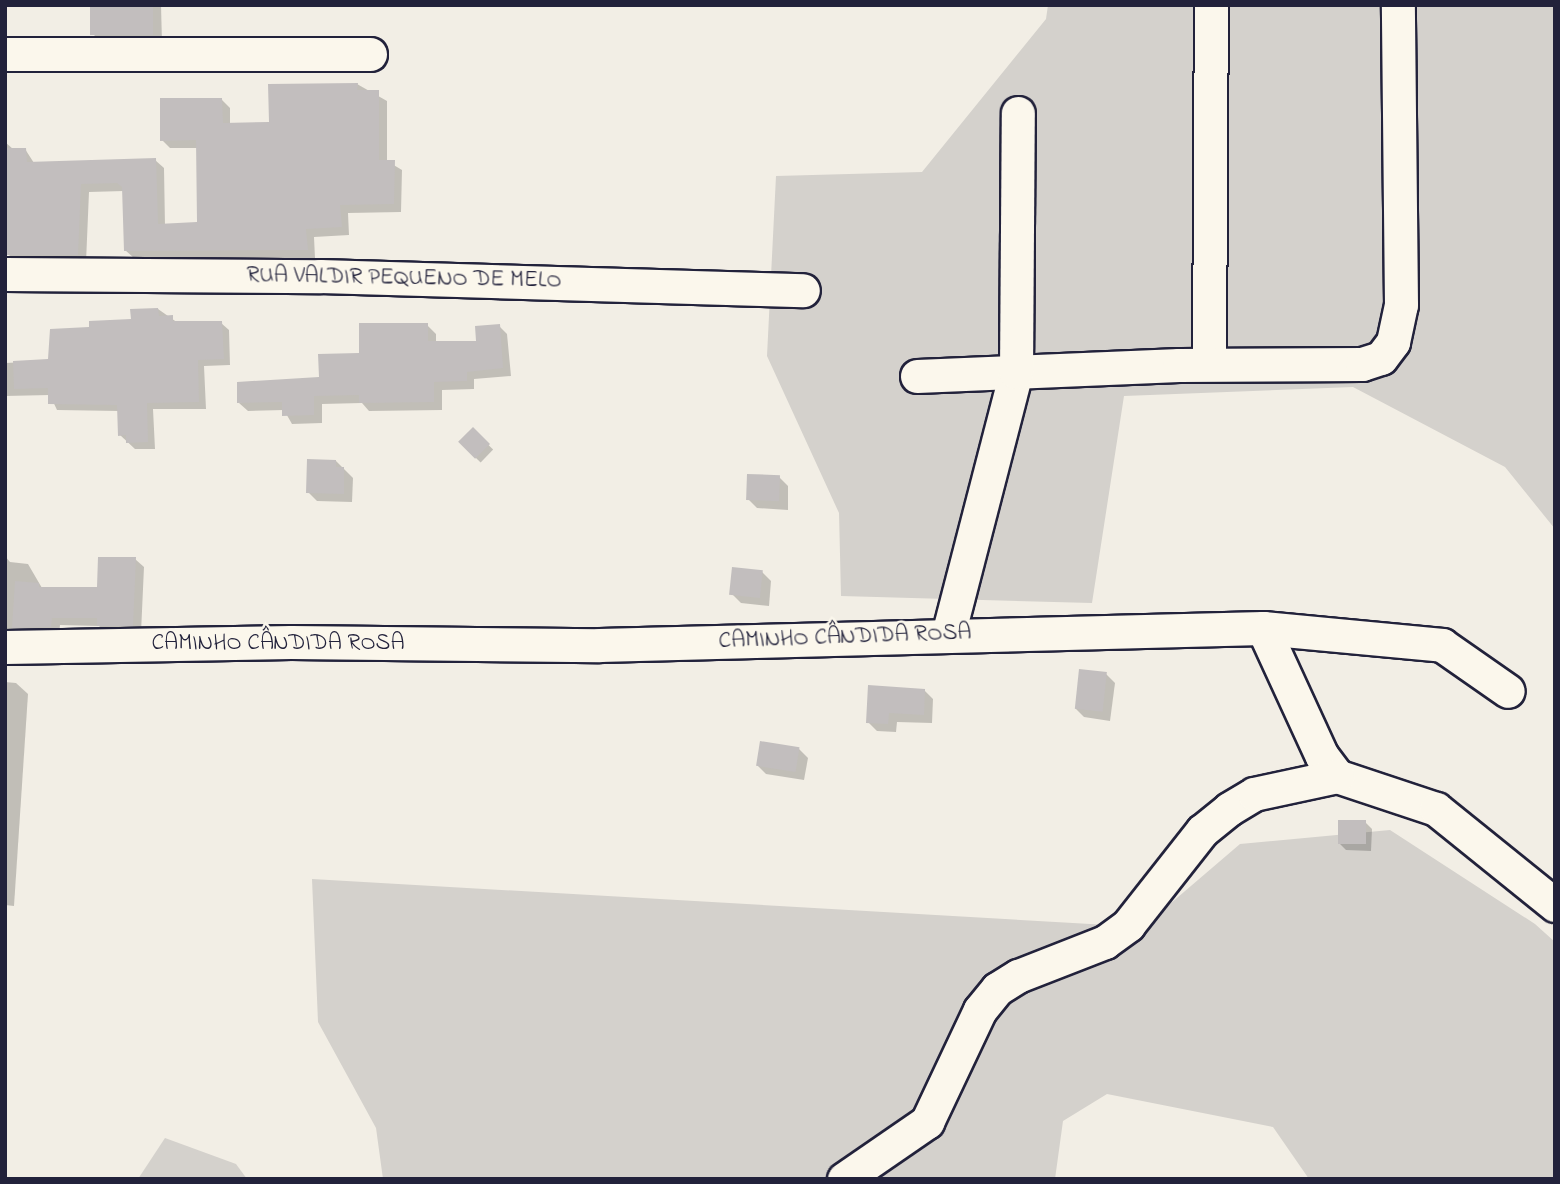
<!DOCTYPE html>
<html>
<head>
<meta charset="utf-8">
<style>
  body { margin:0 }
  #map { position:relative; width:1560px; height:1184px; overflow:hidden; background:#f2eee5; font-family:"Indie Flower",sans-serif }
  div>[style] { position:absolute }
  .green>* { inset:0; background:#d4d1cc }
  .shadow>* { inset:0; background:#0003; transform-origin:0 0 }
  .building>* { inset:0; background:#c2bebe; transform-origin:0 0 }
  .roads { filter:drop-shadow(2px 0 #22223b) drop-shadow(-2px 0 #22223b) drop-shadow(0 2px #22223b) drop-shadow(0 -2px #22223b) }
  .minor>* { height:33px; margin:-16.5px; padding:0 16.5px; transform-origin:16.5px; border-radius:16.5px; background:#fbf7ec }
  span { translate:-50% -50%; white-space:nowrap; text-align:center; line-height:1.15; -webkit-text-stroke:5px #fbf7ec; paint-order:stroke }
  .street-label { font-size:23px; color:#22223b }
  .frame { position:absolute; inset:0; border:7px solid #22223b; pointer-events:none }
</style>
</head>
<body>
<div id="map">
  <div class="green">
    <i style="clip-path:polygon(1048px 5px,1555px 5px,1555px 529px,1505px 467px,1353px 387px,1124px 396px,1092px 603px,841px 596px,839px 513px,767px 356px,776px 176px,922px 172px,1046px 19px)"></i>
    <i style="clip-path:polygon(1390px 830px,1535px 924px,1555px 942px,1555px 1179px,1309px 1179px,1273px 1127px,1107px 1094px,1063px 1121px,1055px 1179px,383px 1179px,376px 1128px,318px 1022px,312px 879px,1143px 927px,1240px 844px)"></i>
    <i style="clip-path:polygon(165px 1138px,236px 1164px,247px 1179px,138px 1179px)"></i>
  </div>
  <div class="shadow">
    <i style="clip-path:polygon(92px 5px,161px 5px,162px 43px,102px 43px,93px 34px)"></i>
    <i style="clip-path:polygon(357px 84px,387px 101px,387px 161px,402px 170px,401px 212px,348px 213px,349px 235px,314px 237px,315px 258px,134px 258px,125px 250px,124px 191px,89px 192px,86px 263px,17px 263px,8px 254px,5px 142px,13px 149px,25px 149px,34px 163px,155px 160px,164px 168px,165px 226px,199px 223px,198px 148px,170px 148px,162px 140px,222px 100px,230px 108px,230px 124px,270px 124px)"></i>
    <i style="clip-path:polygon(158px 309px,178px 323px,221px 323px,229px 330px,230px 365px,204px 366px,206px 409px,153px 409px,155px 449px,135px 449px,120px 435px,119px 411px,57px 410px,50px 395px,5px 396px,5px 363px,49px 361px,91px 329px,132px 321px)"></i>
    <i style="clip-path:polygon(427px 325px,436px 334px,436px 343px,478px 343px,499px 326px,507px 334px,511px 376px,474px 379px,474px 389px,442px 390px,442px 410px,369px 411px,362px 403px,322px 404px,322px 423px,292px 424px,284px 410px,248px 411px,239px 403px,321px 379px,360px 355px)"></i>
    <i style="left:473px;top:430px;width:28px;height:18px;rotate:44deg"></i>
    <i style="clip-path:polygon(336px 461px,353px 478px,352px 502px,317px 501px,308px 492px)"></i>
    <i style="clip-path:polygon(779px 477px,788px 486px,788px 510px,757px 508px,748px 499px)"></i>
    <i style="clip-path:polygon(5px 556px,10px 562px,28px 564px,42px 588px,99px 589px,135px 559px,144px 567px,141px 633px,107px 634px,99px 626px,60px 625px,59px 635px,5px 635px)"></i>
    <i style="clip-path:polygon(762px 572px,771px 581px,769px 606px,741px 603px,732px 594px)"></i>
    <i style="clip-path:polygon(1106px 674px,1115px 683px,1110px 721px,1084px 717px,1075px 708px)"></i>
    <i style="clip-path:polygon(5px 682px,16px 683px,28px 694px,14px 906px,5px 905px)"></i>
    <i style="clip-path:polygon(924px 690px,933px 699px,932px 723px,897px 722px,896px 732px,877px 731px,868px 722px)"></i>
    <i style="clip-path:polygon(799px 749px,808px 758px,804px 780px,766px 774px,757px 765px)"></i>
    <i style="clip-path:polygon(1365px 822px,1372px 829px,1371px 851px,1346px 850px,1339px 843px)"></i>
  </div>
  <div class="building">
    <i style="left:90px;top:5px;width:63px;height:30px"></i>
    <i style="clip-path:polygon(358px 83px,357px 90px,379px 90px,379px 160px,395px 160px,394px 204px,340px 205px,342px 227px,306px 229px,308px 250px,124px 251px,122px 187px,117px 183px,81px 184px,78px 255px,7px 255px,5px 148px,26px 148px,27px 162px,156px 158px,158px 224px,197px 222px,196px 140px,160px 141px,160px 98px,222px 98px,223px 123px,269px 122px,268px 84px)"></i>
    <i style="clip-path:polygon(158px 308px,159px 316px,173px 315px,173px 321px,222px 321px,224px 359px,198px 360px,199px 402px,147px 403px,148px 442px,126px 443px,126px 435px,118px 436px,117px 405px,48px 404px,48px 388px,14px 389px,13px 361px,48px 359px,50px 329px,89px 327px,89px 321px,131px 319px,130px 309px)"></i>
    <i style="clip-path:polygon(359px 323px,428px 323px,428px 341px,476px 341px,475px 326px,500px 324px,503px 368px,467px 372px,467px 381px,434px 382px,434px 402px,359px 403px,359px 395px,314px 396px,314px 415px,282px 416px,282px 402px,237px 403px,237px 382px,319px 377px,318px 354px,359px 353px)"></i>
    <i style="left:473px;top:427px;width:24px;height:21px;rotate:45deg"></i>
    <i style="clip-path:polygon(307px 459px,336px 460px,336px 467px,344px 467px,344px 494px,306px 493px)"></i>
    <i style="left:747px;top:474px;width:33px;height:26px;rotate:2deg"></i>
    <i style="clip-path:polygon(98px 557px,136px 557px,133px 626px,97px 626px,97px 618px,52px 618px,51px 627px,12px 628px,15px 581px,39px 583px,39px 587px,97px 587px)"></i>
    <i style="left:732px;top:567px;width:31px;height:28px;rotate:6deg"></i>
    <i style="left:1079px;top:669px;width:28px;height:40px;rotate:6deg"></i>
    <i style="clip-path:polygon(868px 685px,925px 689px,924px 715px,889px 713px,888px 724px,866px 723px)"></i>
    <i style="left:760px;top:741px;width:40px;height:25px;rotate:9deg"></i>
    <i style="left:1338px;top:820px;width:28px;height:24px"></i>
  </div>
  <div class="roads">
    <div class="minor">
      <i style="left:5px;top:54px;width:365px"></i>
      <i style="left:5px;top:274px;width:315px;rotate:0.4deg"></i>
      <i style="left:320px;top:276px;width:483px;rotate:1.7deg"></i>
      <i style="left:1209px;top:364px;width:359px;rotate:-89.7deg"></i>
      <i style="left:917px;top:376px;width:262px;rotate:-2.4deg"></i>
      <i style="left:1179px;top:365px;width:183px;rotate:-0.3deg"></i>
      <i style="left:1362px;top:364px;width:20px;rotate:-18deg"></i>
      <i style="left:1381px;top:358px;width:20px;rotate:-53deg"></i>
      <i style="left:1393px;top:342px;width:38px;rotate:-78deg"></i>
      <i style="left:1401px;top:305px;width:300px;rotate:-90.6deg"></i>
      <i style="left:1263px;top:628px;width:180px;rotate:5.4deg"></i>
      <i style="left:1442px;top:645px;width:80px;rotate:34.9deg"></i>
      <i style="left:948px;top:635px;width:272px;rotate:-75.5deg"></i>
      <i style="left:1016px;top:372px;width:259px;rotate:-89.6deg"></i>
      <i style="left:5px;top:647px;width:286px;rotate:-1deg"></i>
      <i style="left:291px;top:642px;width:308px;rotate:0.6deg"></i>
      <i style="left:599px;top:645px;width:664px;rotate:-1.47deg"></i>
      <i style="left:1263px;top:628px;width:141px;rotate:65.3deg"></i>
      <i style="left:1322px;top:756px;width:25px;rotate:53deg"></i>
      <i style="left:1337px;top:776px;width:104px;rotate:18.4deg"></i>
      <i style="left:1436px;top:809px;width:153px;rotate:38.9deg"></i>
      <i style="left:844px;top:1179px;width:101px;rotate:-34.5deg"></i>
      <i style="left:927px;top:1122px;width:124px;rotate:-64.7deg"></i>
      <i style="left:980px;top:1010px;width:27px;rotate:-51deg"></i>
      <i style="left:997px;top:989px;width:25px;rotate:-32deg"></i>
      <i style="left:1018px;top:976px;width:93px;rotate:-21.3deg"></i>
      <i style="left:1105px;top:942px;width:29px;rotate:-36deg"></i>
      <i style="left:1128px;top:925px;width:120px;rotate:-51.8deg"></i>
      <i style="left:1202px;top:831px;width:35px;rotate:-39deg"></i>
      <i style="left:1229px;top:809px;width:29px;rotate:-31deg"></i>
      <i style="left:1254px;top:794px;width:85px;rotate:-12.2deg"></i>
    </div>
  </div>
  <div class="street-label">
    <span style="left:404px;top:279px;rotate:1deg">RUA VALDIR PEQUENO DE MELO</span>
    <span style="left:845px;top:638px;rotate:-2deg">CAMINHO CÂNDIDA ROSA</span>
    <span style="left:278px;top:644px">CAMINHO CÂNDIDA ROSA</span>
  </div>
  <div class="frame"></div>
</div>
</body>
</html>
